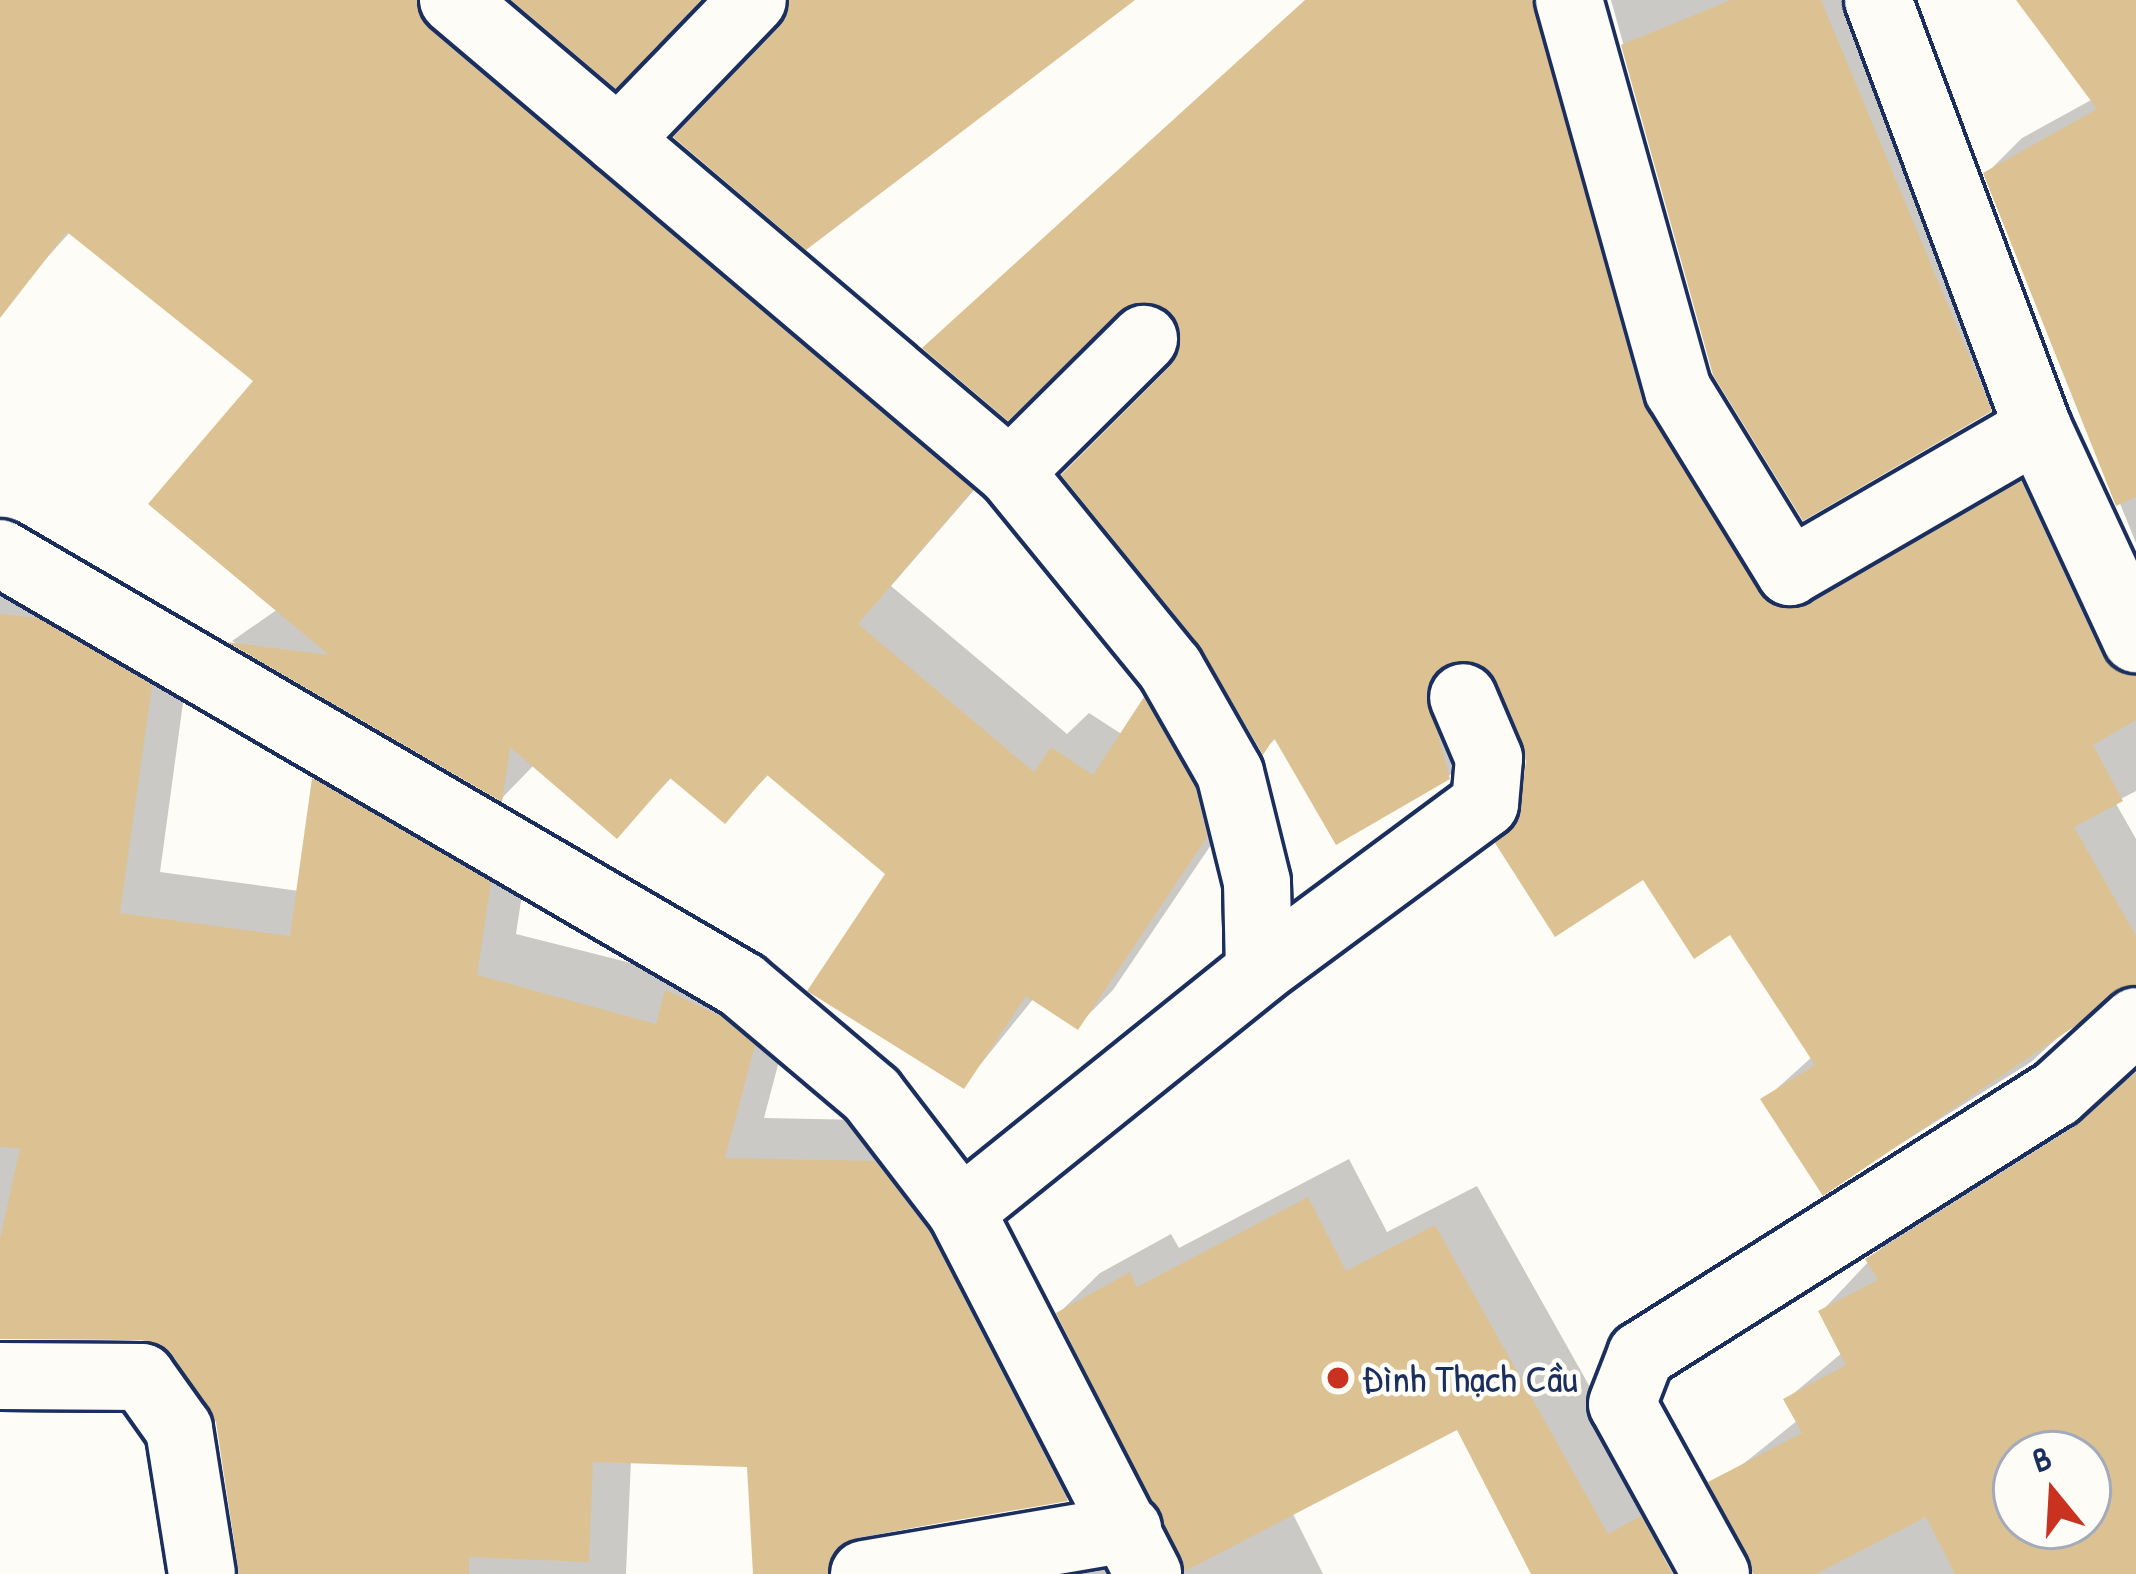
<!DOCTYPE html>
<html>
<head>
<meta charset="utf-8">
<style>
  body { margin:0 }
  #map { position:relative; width:2136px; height:1574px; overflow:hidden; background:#fdfcf7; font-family:"Patrick Hand",sans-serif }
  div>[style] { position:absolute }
  .shadow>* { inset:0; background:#0003 }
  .building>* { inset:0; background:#dcc292 }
  .roads { filter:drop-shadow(3px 0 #1b2f5e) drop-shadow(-3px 0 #1b2f5e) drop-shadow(0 3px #1b2f5e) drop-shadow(0 -3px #1b2f5e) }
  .minor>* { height:66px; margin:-33px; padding:0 33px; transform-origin:33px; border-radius:33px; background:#fdfcf7 }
  .dots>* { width:33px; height:33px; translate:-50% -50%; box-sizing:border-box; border:6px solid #fdfcf7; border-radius:50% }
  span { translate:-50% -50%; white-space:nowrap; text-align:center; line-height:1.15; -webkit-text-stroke:9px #fdfcf7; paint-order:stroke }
  .poi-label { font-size:39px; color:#1b2f5e }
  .left { translate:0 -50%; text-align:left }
  .north { position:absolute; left:1992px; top:1430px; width:120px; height:120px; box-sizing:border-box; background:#fdfcf7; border:3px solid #a3aaba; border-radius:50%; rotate:342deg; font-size:33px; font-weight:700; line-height:48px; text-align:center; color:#1b2f5e }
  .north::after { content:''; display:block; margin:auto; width:42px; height:54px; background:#c8321e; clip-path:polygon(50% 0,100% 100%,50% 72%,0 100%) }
</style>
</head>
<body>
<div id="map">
  <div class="shadow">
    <i style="clip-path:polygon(0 0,482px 0,1007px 452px,891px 586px,1067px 734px,1089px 713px,1123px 735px,1181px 664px,1242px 799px,1113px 990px,1077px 1026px,1034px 998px,963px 1086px,889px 873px,770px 773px,724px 820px,673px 776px,617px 835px,535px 764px,502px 798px,232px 641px,278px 609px,257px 381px,71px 231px,0 310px)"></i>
    <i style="clip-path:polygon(1306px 0,1575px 0,1680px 373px,1793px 557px,2057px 448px,2136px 618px,2136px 791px,2115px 802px,2136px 839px,2136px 984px,2110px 990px,2031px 1062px,1824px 1192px,1764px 1100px,1813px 1056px,1731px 931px,1644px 876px,1521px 821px,1529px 761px,1488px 665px,1462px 661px,1483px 741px,1448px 777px,1277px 737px,1264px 750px,1174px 366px,1184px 348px,1174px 312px,1153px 299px,1117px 309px)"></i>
    <i style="clip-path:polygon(1611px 0,1871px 0,2026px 374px,1990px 409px,1715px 374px)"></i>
    <i style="clip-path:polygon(2020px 0,2136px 0,2136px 543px,1986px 174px,2022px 138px,2093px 99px)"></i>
    <i style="clip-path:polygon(0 568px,191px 644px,160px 872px,299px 891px,314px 779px,355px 739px,530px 841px,516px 934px,794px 1004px,764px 1118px,916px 1121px,1107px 1458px,1067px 1498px,866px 1537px,891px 1569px,1146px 1532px,1170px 1566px,1186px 1567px,1059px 1313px,1100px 1273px,1171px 1234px,1179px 1248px,1349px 1159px,1387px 1232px,1477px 1186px,1677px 1542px,1645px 1574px,1543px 1574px,1459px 1426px,1292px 1512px,1323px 1574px,756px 1574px,750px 1464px,631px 1460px,626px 1574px,281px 1574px,219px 1421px,162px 1341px,0 1335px)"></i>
    <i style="clip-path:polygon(evenodd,2136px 1073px,2136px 1574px,1790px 1574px,1737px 1469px,1798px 1420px,1787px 1399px,1843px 1352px,1821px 1312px,1904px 1224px,2136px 1073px,2016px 1454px,2088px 1454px,2088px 1526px,2016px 1526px,2016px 1454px)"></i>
  </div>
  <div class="building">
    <i style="clip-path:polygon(0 0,416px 0,429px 29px,973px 490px,858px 624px,1034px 772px,1051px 747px,1093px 775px,1144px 697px,1195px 787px,1207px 837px,1078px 1030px,1026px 996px,964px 1089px,807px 991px,885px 874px,767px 775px,725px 824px,670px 778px,617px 839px,510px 747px,502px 802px,227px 642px,329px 655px,148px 504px,253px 381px,67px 232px,0 318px)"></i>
    <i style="clip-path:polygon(511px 0,701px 0,616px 89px)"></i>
    <i style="clip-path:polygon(789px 0,1135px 0,806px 250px,673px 137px,780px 26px)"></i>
    <i style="clip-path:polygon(1305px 0,1533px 0,1642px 401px,1771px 604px,1809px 604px,2021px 481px,2102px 655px,2136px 676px,2136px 720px,2093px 745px,2123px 801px,2074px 827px,2136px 936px,2136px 985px,1823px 1196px,1760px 1099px,1815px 1065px,1730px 935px,1694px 959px,1643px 880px,1555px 937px,1495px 843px,1518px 821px,1526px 761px,1486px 668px,1449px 662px,1426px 691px,1450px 779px,1336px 845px,1274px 738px,1263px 755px,1199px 645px,1061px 475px,1171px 365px,1180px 331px,1170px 312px,1136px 303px,1119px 312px,1008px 421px,922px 348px)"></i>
    <i style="clip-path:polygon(1731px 0,1821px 0,1992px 411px,1803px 521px,1713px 375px,1621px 45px)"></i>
    <i style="clip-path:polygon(2016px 0,2136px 0,2136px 497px,2116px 506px,1983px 173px,2097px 109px)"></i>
    <i style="clip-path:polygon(0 614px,38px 618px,152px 685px,120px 913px,290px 936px,312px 778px,491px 882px,477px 975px,656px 1024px,665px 990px,720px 1016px,755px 1045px,725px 1158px,875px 1161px,929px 1231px,1068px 1501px,858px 1537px,839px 1546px,827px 1574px,753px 1574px,747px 1467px,593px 1462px,589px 1562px,469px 1557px,469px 1574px,239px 1574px,216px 1422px,172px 1354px,142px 1340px,0 1339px,0 1239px,20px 1148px,0 1147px)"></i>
    <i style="clip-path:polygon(evenodd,2136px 1072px,2136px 1574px,1955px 1574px,1926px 1517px,1816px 1574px,1753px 1574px,1708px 1482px,1802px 1433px,1783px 1399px,1846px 1365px,1818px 1311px,1878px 1280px,1865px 1259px,2076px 1126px,2136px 1072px,2016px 1454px,2088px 1454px,2088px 1526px,2016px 1526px,2016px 1454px)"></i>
    <i style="clip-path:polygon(1308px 1197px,1346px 1271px,1435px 1225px,1608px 1534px,1641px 1516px,1673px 1574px,1531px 1574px,1457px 1430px,1185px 1571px,1056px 1313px,1130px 1272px,1137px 1287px)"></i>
  </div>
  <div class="roads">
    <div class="minor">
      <i style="left:453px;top:0;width:730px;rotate:40.28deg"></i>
      <i style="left:1569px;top:0;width:405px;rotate:74.4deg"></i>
      <i style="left:1678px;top:390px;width:214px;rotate:58.4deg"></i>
      <i style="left:1790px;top:572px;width:287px;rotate:-30.1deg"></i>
      <i style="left:1878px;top:0;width:457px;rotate:69.5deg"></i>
      <i style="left:2038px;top:428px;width:233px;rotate:65.1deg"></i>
      <i style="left:618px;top:140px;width:194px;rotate:-46deg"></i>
      <i style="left:0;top:553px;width:859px;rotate:30.21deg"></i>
      <i style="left:742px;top:985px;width:170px;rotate:40.2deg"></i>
      <i style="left:872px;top:1095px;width:146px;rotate:52.5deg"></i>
      <i style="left:961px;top:1211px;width:408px;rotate:62.7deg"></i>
      <i style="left:1259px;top:971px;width:281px;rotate:-36.5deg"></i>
      <i style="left:1485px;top:804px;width:46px;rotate:-85deg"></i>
      <i style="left:1489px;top:758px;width:66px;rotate:-113.1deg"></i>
      <i style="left:961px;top:1211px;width:383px;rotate:-38.8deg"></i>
      <i style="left:1259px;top:971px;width:89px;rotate:-91.3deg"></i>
      <i style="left:1257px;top:882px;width:112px;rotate:-103.9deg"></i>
      <i style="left:1230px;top:773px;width:121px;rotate:-119.7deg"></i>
      <i style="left:1170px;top:668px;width:253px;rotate:-129.2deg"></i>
      <i style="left:1010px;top:472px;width:189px;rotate:-44.8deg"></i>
      <i style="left:0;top:1376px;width:142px;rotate:0.4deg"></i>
      <i style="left:142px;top:1377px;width:64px;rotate:54.6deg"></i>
      <i style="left:179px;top:1429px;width:147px;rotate:81deg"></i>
      <i style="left:864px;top:1574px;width:268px;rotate:-9.7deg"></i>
      <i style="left:1716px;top:1574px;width:194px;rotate:-118.9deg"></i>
      <i style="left:1622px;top:1404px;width:53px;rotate:-68.8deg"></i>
      <i style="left:1641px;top:1355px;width:490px;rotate:-32.2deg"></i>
      <i style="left:2056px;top:1094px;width:108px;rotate:-42.4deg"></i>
    </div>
  </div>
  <div class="dots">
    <i style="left:1338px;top:1378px;background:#c8321e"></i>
  </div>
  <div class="poi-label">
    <span class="left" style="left:1362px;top:1378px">Đình Thạch Cầu</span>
  </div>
  <div class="north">B</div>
</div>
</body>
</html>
